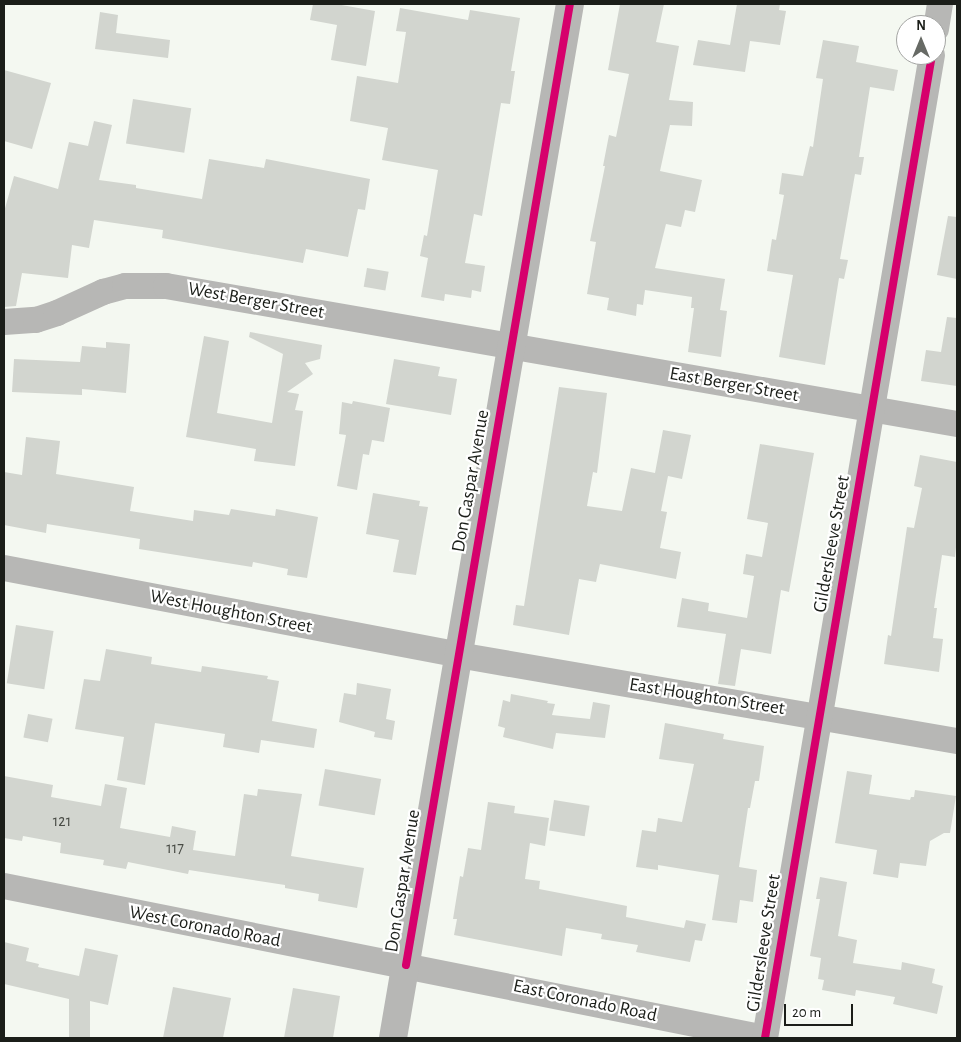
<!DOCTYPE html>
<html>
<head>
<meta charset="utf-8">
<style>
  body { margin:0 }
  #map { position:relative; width:961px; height:1042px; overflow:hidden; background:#f4f8f1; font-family:"Alegreya Sans",sans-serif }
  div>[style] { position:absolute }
  .building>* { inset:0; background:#d2d5cf; transform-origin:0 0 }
  .minor>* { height:26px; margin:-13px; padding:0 13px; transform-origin:13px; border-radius:13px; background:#b7b7b5 }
  .tertiary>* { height:28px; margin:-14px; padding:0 14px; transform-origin:14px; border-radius:14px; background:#b7b7b5 }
  .cycleway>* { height:8px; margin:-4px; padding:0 4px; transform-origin:4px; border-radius:4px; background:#d6006c }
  span { translate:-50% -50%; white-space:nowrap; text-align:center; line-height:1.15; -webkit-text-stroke:4.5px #fff; paint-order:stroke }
  .number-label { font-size:16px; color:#494c46 }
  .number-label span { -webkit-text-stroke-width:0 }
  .street-label { font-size:19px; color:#1b1e19 }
  .frame { position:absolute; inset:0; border:5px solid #1b1e19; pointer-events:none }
  .north { position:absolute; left:896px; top:15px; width:50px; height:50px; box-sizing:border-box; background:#fff; border:1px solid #a4a5a3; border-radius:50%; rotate:0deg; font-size:14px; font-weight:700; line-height:20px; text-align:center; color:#1b1e19 }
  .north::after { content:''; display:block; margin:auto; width:18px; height:22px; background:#676a65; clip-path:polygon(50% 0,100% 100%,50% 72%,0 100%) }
  .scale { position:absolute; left:784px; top:1004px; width:69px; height:22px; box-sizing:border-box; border:2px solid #1b1e19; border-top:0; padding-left:6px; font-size:15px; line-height:18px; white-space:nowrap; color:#1b1e19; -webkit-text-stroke:4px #fff; paint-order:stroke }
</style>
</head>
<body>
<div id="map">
  <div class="building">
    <i style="clip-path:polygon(313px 4px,336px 4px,375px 11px,366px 66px,331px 60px,337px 25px,310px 20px)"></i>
    <i style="clip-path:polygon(620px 4px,664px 4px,656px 42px,679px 46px,669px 100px,693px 102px,692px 126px,670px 125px,660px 171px,702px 180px,695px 212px,685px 210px,681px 227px,666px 224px,655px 268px,725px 279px,720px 310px,727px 311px,721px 357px,688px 352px,694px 308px,691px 308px,692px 297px,645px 290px,643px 305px,637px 304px,636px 316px,607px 310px,609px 298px,587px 294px,596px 242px,590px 241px,605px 166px,603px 166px,609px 135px,616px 137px,629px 74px,608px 70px)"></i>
    <i style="clip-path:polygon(737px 4px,780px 4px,779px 10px,786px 11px,780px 45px,750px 41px,745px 72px,693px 65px,698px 40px,730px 45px)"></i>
    <i style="clip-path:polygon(400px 8px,468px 20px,470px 10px,520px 18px,511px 71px,515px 71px,510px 104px,501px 103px,482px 216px,474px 214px,465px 263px,485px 266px,481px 292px,472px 290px,471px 298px,445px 294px,444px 301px,421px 297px,428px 258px,420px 256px,424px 235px,427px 236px,438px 170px,382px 160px,388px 128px,350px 121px,357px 76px,398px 83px,406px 32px,396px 31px)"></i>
    <i style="clip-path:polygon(100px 12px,118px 15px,116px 33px,170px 40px,168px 58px,95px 49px)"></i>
    <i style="clip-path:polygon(823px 40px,859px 46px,856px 62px,898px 70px,894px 91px,870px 87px,859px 157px,864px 157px,861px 175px,855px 174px,840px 259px,848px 260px,844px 279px,839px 278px,825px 365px,779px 357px,793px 275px,767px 271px,772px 239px,776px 240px,784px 195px,779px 194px,782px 173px,803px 176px,810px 146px,813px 147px,823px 79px,816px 78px)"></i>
    <i style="clip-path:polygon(4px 70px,51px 83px,32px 149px,4px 141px)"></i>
    <i style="left:133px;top:99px;width:59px;height:45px;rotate:9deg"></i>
    <i style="clip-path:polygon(94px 121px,112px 125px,99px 180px,136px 185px,136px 188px,202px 199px,209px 159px,264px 168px,266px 159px,370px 179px,365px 210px,358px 209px,348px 257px,306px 249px,303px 263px,162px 238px,163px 230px,94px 220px,89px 248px,72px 245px,68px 278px,22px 273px,16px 306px,4px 307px,4px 212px,14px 176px,58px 189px,69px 142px,88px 146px)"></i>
    <i style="clip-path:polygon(948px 216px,957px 217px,957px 279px,937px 275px)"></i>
    <i style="left:367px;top:268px;width:22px;height:19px;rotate:10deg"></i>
    <i style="clip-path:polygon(947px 317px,957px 318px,957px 386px,921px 381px,926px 350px,941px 352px)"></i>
    <i style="clip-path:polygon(250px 332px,322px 345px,320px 359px,305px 363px,313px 374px,287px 392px,299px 394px,295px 410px,303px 411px,295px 466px,254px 461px,256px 449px,186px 437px,204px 336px,229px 341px,217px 413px,272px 423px,283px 354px,249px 337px)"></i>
    <i style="clip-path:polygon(106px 342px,130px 344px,126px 393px,82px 389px,82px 395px,12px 392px,14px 359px,80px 362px,82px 346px,106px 348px)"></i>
    <i style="clip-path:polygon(394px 359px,440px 367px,438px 376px,457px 379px,451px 415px,386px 404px)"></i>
    <i style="clip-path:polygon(559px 387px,607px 393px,597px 473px,593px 472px,587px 506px,622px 511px,631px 468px,655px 473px,663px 430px,691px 435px,682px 479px,668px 476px,661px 511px,667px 512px,660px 548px,681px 552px,676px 579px,600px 564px,596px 582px,579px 579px,569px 635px,513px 625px,516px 605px,524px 606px)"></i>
    <i style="clip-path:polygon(353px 401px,390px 408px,384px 442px,372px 440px,369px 455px,363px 454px,357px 490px,337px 486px,346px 435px,339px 434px,342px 402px,352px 404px)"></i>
    <i style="clip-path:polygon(26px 437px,60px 441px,56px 474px,134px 487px,130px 511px,193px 521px,194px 510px,229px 515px,231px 509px,275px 516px,276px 509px,318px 517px,307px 578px,287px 575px,288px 569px,253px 562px,252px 567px,139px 549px,140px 539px,47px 524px,46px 533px,4px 525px,4px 472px,22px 475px)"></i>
    <i style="clip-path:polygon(760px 444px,814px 453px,789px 592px,781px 590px,771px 654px,741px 649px,735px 686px,718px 684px,726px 634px,677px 627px,682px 598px,709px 603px,708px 611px,747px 618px,754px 576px,743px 574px,746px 554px,762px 557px,768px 523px,747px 519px)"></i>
    <i style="clip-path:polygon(920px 455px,957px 462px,957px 538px,955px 557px,942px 555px,934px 608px,937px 608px,933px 638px,943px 639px,939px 672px,884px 664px,888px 635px,891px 636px,907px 527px,914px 528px,922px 488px,914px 486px)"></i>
    <i style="clip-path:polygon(373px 493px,420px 501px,419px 506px,428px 507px,416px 575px,393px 572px,399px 540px,366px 534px)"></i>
    <i style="left:16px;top:625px;width:38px;height:59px;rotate:9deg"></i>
    <i style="clip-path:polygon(106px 649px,152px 657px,151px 664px,201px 672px,202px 666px,268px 676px,267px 679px,279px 681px,272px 721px,317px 729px,314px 748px,261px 740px,259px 753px,223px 747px,225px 734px,155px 723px,145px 785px,117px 780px,124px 737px,75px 729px,84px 679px,100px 681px)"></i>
    <i style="clip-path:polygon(357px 683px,391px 689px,386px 719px,395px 721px,392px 740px,374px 737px,375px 732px,339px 722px,344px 693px,356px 695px)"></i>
    <i style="clip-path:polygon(511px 694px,548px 701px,547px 703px,555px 704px,552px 715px,590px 719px,593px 702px,610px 705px,605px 738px,556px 733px,553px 749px,503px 737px,505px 728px,498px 726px,503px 700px,510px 702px)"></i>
    <i style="left:28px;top:714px;width:25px;height:24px;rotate:11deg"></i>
    <i style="clip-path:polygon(665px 723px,724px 734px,723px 739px,764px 746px,759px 781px,755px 781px,750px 808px,748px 808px,739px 867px,757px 870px,753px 902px,740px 900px,737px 923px,712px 920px,719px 875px,658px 865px,658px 870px,636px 867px,642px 830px,656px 832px,658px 818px,682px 822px,694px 764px,659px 759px)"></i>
    <i style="left:325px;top:769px;width:57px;height:37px;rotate:10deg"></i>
    <i style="clip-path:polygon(847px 771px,872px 775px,869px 794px,910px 800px,911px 797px,914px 797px,915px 790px,956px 796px,950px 833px,944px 833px,930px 841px,926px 866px,900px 863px,898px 878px,873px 874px,877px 850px,835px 843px)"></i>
    <i style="clip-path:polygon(4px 776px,53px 785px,51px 797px,101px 806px,105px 784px,127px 788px,120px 828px,170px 837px,172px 826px,196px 831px,193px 850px,235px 856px,244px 794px,257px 796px,258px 789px,302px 794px,291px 856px,364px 868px,357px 908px,318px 901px,319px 894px,285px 888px,285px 885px,189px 870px,188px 874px,128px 862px,126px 869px,103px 865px,104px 860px,60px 853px,61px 843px,23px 836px,22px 841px,4px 838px)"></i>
    <i style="left:554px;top:800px;width:36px;height:31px;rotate:9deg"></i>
    <i style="clip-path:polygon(488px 802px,515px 806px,514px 813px,549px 818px,545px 846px,530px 843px,525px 879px,540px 881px,539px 889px,627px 906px,626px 917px,684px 928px,686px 920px,706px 924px,702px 941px,695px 940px,690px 962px,636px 952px,638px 945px,601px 939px,602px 934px,566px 928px,562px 956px,454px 935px,457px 919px,453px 919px,460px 876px,463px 877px,468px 848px,481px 850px)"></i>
    <i style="clip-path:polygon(820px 877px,847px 882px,838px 936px,857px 940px,853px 963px,901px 970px,902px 962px,935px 969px,932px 983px,943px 986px,937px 1014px,893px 1004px,895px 997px,856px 990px,855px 996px,822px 990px,824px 980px,818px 979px,821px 958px,810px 956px,820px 899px,816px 899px)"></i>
    <i style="clip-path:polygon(4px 942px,29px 948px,26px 961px,39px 964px,38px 967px,79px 976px,85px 948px,118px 955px,108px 1005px,90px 1001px,90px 1038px,69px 1038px,69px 999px,4px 984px)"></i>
    <i style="clip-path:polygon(173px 987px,231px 998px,223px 1038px,163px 1038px)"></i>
    <i style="clip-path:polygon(293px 988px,340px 996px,333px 1038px,284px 1038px)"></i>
  </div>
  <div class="minor">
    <i style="left:936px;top:29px;width:25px;rotate:-81deg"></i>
    <i style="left:4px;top:322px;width:32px;rotate:-4deg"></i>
    <i style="left:36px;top:320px;width:22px;rotate:-18deg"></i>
    <i style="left:57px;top:313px;width:51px;rotate:-24.5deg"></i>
    <i style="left:103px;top:292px;width:23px;rotate:-15deg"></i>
    <i style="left:125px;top:286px;width:41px"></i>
    <i style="left:166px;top:286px;width:803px;rotate:9.9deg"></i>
    <i style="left:4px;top:568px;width:462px;rotate:10.8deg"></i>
    <i style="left:458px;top:655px;width:506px;rotate:9.78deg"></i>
    <i style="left:4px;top:886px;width:776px;rotate:11.3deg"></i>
    <i style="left:765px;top:1038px;width:997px;rotate:-80.36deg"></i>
  </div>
  <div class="tertiary">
    <i style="left:393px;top:1038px;width:1049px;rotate:-80.29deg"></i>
  </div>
  <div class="cycleway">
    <i style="left:406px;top:965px;width:975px;rotate:-80.32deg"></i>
    <i style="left:765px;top:1038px;width:997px;rotate:-80.36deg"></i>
  </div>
  <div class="number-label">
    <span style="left:62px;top:821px">121</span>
    <span style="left:175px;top:848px">117</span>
  </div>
  <div class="street-label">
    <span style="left:256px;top:301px;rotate:10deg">West Berger Street</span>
    <span style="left:734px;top:385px;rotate:10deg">East Berger Street</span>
    <span style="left:471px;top:481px;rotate:-80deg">Don Gaspar Avenue</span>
    <span style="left:832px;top:544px;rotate:-80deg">Gildersleeve Street</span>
    <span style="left:231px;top:612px;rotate:11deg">West Houghton Street</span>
    <span style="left:707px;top:697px;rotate:9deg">East Houghton Street</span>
    <span style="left:403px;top:881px;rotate:-81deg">Don Gaspar Avenue</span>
    <span style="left:205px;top:927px;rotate:11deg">West Coronado Road</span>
    <span style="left:764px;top:943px;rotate:-81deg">Gildersleeve Street</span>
    <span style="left:585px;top:1001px;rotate:12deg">East Coronado Road</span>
  </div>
  <div class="frame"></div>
  <div class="north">N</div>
  <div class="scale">20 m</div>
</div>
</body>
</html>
